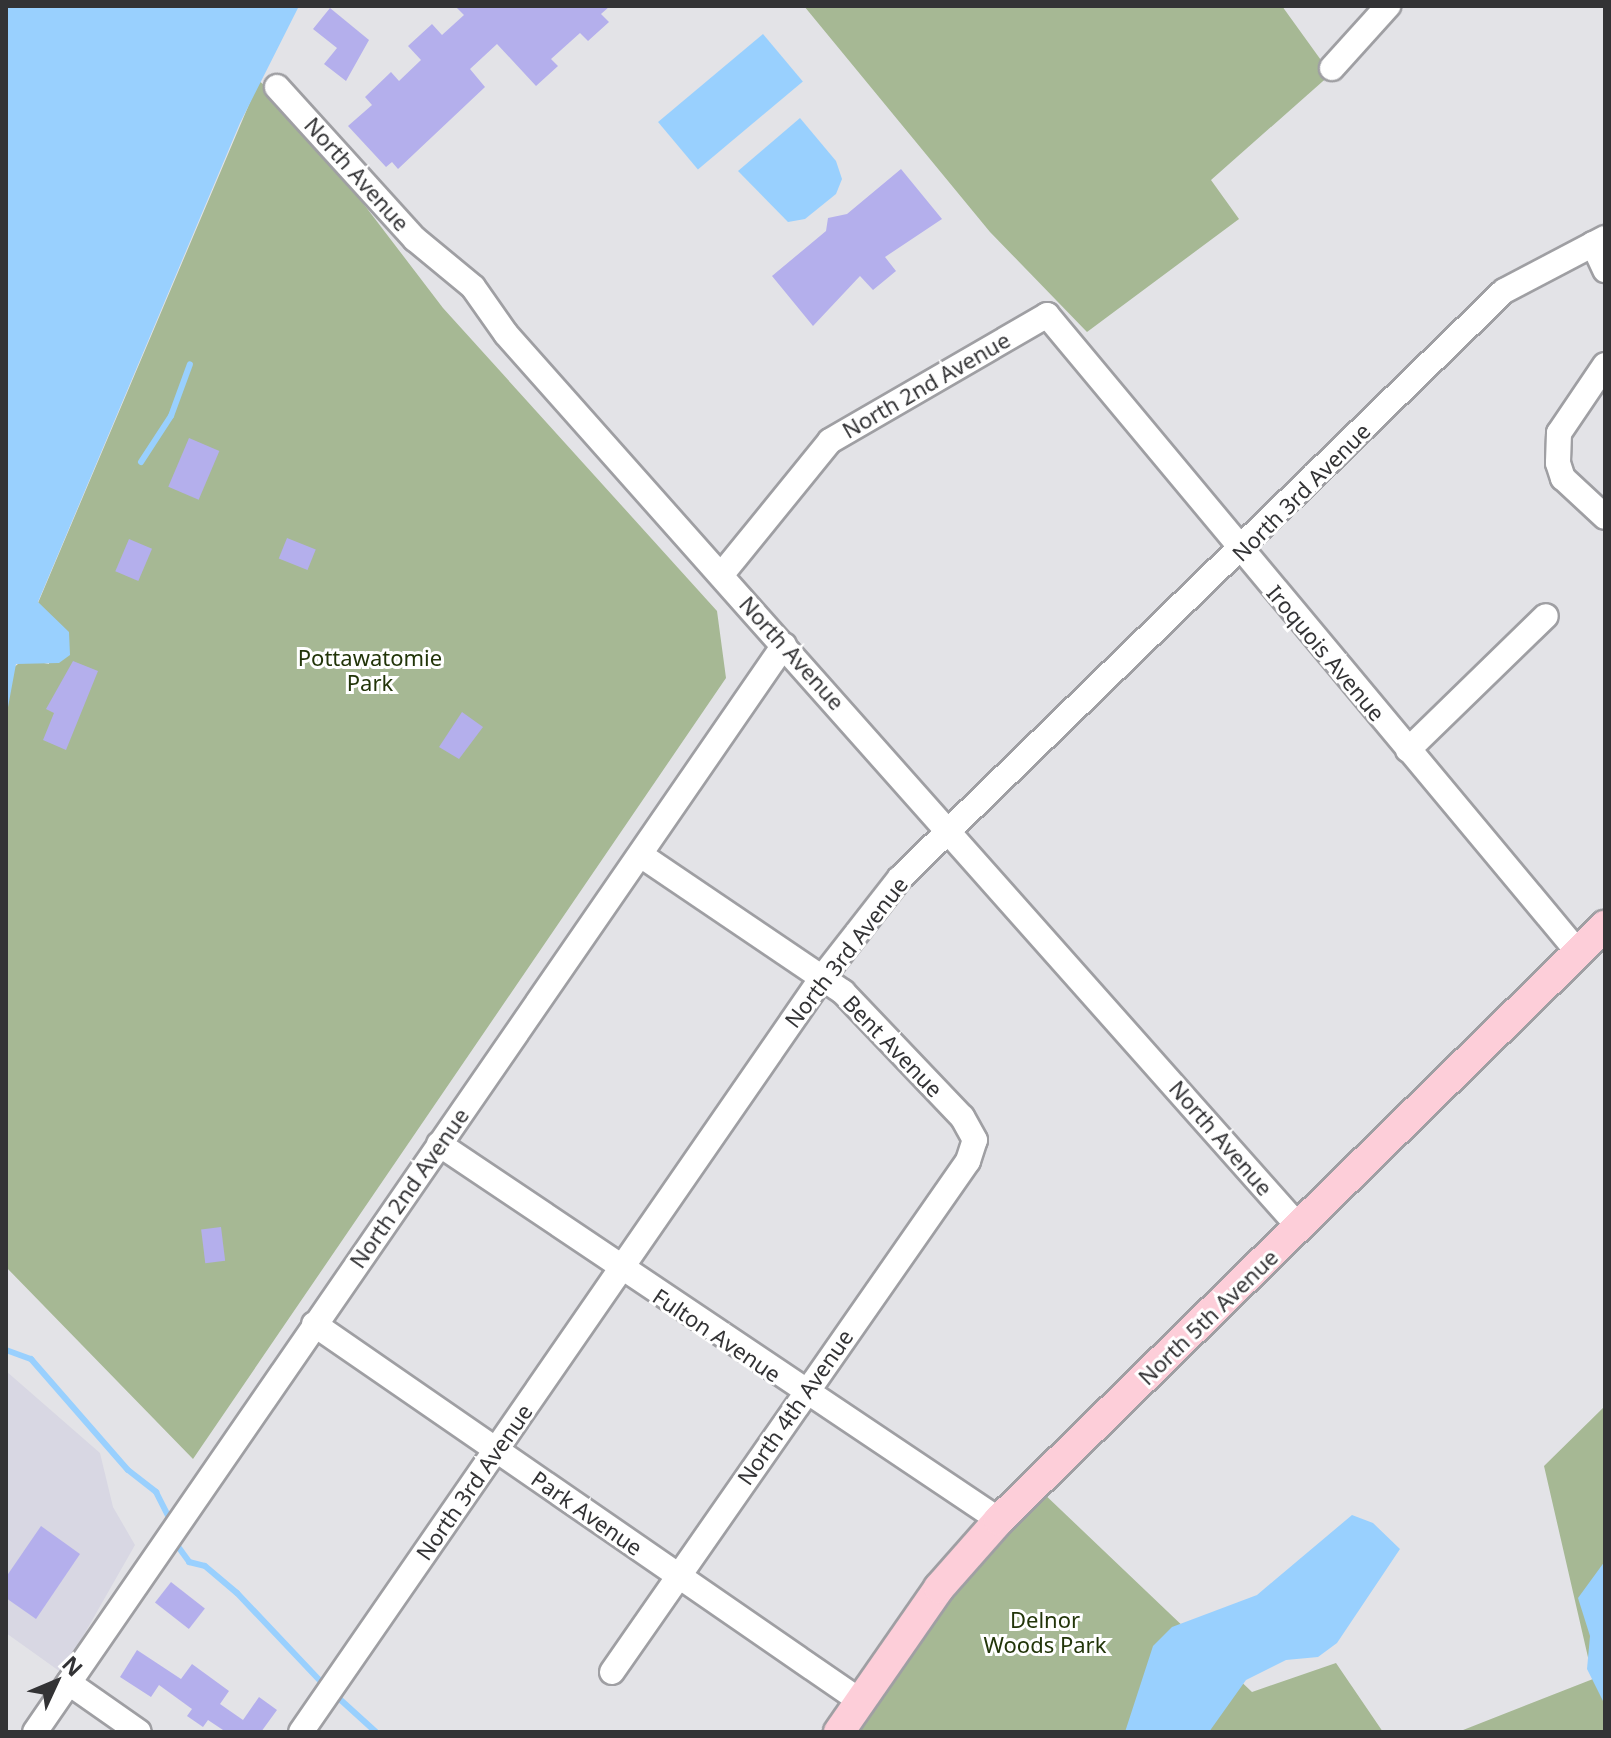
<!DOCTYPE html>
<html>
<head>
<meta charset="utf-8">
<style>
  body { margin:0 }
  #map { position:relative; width:1611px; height:1738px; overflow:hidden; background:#e3e3e7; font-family:"Noto Sans",sans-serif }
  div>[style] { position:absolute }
  .built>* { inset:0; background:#d8d7e3 }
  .green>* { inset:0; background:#a6b894 }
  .water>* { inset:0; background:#99d0fe; transform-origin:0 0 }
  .stream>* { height:6px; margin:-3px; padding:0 3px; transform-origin:3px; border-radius:3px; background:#99d0fe }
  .building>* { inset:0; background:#b4afec; transform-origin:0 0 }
  .roads { filter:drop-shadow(2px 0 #9f9fa3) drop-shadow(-2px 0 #9f9fa3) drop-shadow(0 2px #9f9fa3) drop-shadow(0 -2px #9f9fa3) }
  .minor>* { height:24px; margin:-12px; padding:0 12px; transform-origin:12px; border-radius:12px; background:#fff }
  .major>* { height:30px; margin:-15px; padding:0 15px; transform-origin:15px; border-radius:15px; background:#fdced9 }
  span { translate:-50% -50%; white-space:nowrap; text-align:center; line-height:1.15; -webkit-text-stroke:6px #fff; paint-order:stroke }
  .street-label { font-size:22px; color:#333335 }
  .park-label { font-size:22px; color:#223509 }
  .frame { position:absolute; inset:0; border:8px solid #333335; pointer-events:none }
  .north { position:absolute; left:16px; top:1642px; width:80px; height:80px; -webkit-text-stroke:6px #fff; paint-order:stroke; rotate:46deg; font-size:22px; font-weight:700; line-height:32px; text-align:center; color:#333335 }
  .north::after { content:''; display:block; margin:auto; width:28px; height:36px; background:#333335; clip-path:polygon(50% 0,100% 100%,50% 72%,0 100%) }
</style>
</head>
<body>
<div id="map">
  <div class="built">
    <i style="clip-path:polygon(6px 1371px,100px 1453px,113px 1507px,135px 1545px,62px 1673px,6px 1633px)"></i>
  </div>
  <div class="green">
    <i style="clip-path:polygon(804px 6px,1282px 6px,1331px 74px,1211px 180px,1239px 219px,1087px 332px,990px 232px)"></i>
    <i style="clip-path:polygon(259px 81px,285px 101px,443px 308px,717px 611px,726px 678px,193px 1459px,6px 1267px,6px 718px,12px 669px,24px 659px,49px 664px,51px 620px,38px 603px)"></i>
    <i style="clip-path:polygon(1605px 1406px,1605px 1732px,1458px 1732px,1593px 1679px,1544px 1466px)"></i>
    <i style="clip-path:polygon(1040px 1490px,1252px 1692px,1336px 1663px,1383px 1732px,848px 1732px,944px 1592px)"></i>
  </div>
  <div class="water">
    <i style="clip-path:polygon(6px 6px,299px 6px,240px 123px,38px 602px,69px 632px,70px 655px,59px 663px,16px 664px,6px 718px)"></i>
    <i style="left:763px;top:34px;width:62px;height:137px;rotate:50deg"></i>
    <i style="clip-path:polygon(800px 118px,836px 161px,842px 179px,836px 194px,805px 219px,788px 222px,738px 171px)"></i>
    <i style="clip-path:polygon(1352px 1515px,1373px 1523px,1400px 1549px,1337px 1643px,1318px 1657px,1286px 1660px,1246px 1680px,1209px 1732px,1125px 1732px,1153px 1646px,1172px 1627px,1257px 1595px)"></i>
    <i style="clip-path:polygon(1605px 1561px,1605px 1705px,1587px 1669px,1590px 1636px,1578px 1598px)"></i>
  </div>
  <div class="stream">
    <i style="left:141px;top:462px;width:55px;rotate:-56.9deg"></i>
    <i style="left:171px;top:416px;width:55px;rotate:-69.9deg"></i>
    <i style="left:6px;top:1350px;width:27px;rotate:20deg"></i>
    <i style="left:31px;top:1359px;width:147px;rotate:48.9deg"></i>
    <i style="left:128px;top:1470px;width:36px;rotate:38deg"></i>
    <i style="left:156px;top:1492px;width:34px;rotate:63deg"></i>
    <i style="left:174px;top:1541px;width:26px;rotate:54deg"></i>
    <i style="left:189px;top:1562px;width:16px;rotate:14deg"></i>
    <i style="left:205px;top:1566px;width:42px;rotate:40.2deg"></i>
    <i style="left:237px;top:1593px;width:127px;rotate:46.6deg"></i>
    <i style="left:333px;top:1693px;width:58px;rotate:42.2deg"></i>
  </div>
  <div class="building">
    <i style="clip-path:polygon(455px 6px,610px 6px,601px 14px,609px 22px,588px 41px,580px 33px,551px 59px,558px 66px,536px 86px,497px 44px,470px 69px,485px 87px,398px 169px,392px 162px,386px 167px,348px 126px,372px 105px,365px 97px,391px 72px,399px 81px,421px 60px,408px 46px,432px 24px,442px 35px,464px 15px)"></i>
    <i style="clip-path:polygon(330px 8px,369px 40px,346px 81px,324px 64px,337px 48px,313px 29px)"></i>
    <i style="clip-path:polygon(901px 169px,942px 219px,885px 257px,896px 271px,873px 290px,860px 276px,813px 326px,772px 276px,826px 231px,828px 218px,847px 214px)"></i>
    <i style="left:189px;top:438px;width:33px;height:53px;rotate:23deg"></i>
    <i style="left:287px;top:538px;width:31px;height:22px;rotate:22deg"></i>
    <i style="left:129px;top:539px;width:25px;height:35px;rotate:23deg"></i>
    <i style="clip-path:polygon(73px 661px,98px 671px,66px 750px,43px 740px,54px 713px,46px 709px)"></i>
    <i style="clip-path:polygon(462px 712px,483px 727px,459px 759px,439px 747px)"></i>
    <i style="left:221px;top:1227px;width:34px;height:20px;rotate:83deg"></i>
    <i style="clip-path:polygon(41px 1526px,80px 1554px,36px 1619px,6px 1598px,6px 1577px)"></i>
    <i style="left:171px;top:1582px;width:43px;height:26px;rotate:38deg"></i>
    <i style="clip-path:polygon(137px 1650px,181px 1679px,192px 1664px,229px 1691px,220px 1704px,243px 1720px,259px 1697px,277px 1710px,261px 1732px,226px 1732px,208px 1720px,203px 1727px,187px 1716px,192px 1709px,159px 1685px,151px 1697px,120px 1677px)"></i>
  </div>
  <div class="roads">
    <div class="minor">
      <i style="left:1332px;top:68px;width:84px;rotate:-47.9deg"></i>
      <i style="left:277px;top:87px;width:205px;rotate:47.8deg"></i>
      <i style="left:415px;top:239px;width:75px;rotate:39.6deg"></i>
      <i style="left:473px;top:287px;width:57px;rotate:54.9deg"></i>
      <i style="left:506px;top:334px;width:1194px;rotate:48.39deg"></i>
      <i style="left:1593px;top:244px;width:29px;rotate:65deg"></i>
      <i style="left:1605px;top:365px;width:82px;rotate:124.1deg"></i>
      <i style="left:1559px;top:433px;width:30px;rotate:92deg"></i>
      <i style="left:1558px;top:463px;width:16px;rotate:72deg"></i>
      <i style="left:1563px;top:478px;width:57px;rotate:42.9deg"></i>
      <i style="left:722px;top:574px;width:171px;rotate:-50.9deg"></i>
      <i style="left:830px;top:441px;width:251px;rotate:-30.1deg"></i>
      <i style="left:1047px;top:315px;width:829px;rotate:50.19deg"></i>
      <i style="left:1408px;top:750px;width:192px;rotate:-44.2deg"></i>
      <i style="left:439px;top:1144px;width:675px;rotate:33.88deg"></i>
      <i style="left:314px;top:1324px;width:664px;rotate:34.62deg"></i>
      <i style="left:612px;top:1672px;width:623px;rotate:-55.14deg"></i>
      <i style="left:968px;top:1161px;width:22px;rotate:-72deg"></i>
      <i style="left:975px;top:1140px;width:26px;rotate:-119deg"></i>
      <i style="left:962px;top:1117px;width:173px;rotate:-133.6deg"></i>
      <i style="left:843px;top:992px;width:244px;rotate:-145.9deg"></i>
      <i style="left:69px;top:1683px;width:85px;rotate:35deg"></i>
      <i style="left:35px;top:1732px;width:1320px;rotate:-55.43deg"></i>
      <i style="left:301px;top:1732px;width:915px;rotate:-55.37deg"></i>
      <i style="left:821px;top:979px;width:128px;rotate:-52deg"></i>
      <i style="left:900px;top:878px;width:842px;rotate:-44.18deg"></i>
      <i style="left:1504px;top:291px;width:114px;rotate:-27.7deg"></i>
    </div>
    <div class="major">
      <i style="left:839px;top:1732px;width:175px;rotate:-55.2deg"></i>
      <i style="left:939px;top:1588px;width:91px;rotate:-48.6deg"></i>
      <i style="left:999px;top:1520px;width:849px;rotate:-44.43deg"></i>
    </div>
  </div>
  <div class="street-label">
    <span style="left:357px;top:174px;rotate:48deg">North Avenue</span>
    <span style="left:926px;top:385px;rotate:-30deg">North 2nd Avenue</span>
    <span style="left:1301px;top:492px;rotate:-45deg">North 3rd Avenue</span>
    <span style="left:792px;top:653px;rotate:48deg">North Avenue</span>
    <span style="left:1326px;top:653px;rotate:50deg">Iroquois Avenue</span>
    <span style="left:846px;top:952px;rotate:-52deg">North 3rd Avenue</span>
    <span style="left:893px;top:1046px;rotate:46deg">Bent Avenue</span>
    <span style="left:1221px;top:1138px;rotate:49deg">North Avenue</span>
    <span style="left:409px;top:1188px;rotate:-55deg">North 2nd Avenue</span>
    <span style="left:1208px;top:1317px;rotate:-44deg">North 5th Avenue</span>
    <span style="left:717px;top:1335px;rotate:34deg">Fulton Avenue</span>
    <span style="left:795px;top:1407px;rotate:-55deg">North 4th Avenue</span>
    <span style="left:474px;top:1482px;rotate:-55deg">North 3rd Avenue</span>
    <span style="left:587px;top:1513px;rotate:35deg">Park Avenue</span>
  </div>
  <div class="park-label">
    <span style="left:370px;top:670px">Pottawatomie<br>Park</span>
    <span style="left:1045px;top:1632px">Delnor<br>Woods Park</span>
  </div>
  <div class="frame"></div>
  <div class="north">N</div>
</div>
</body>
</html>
